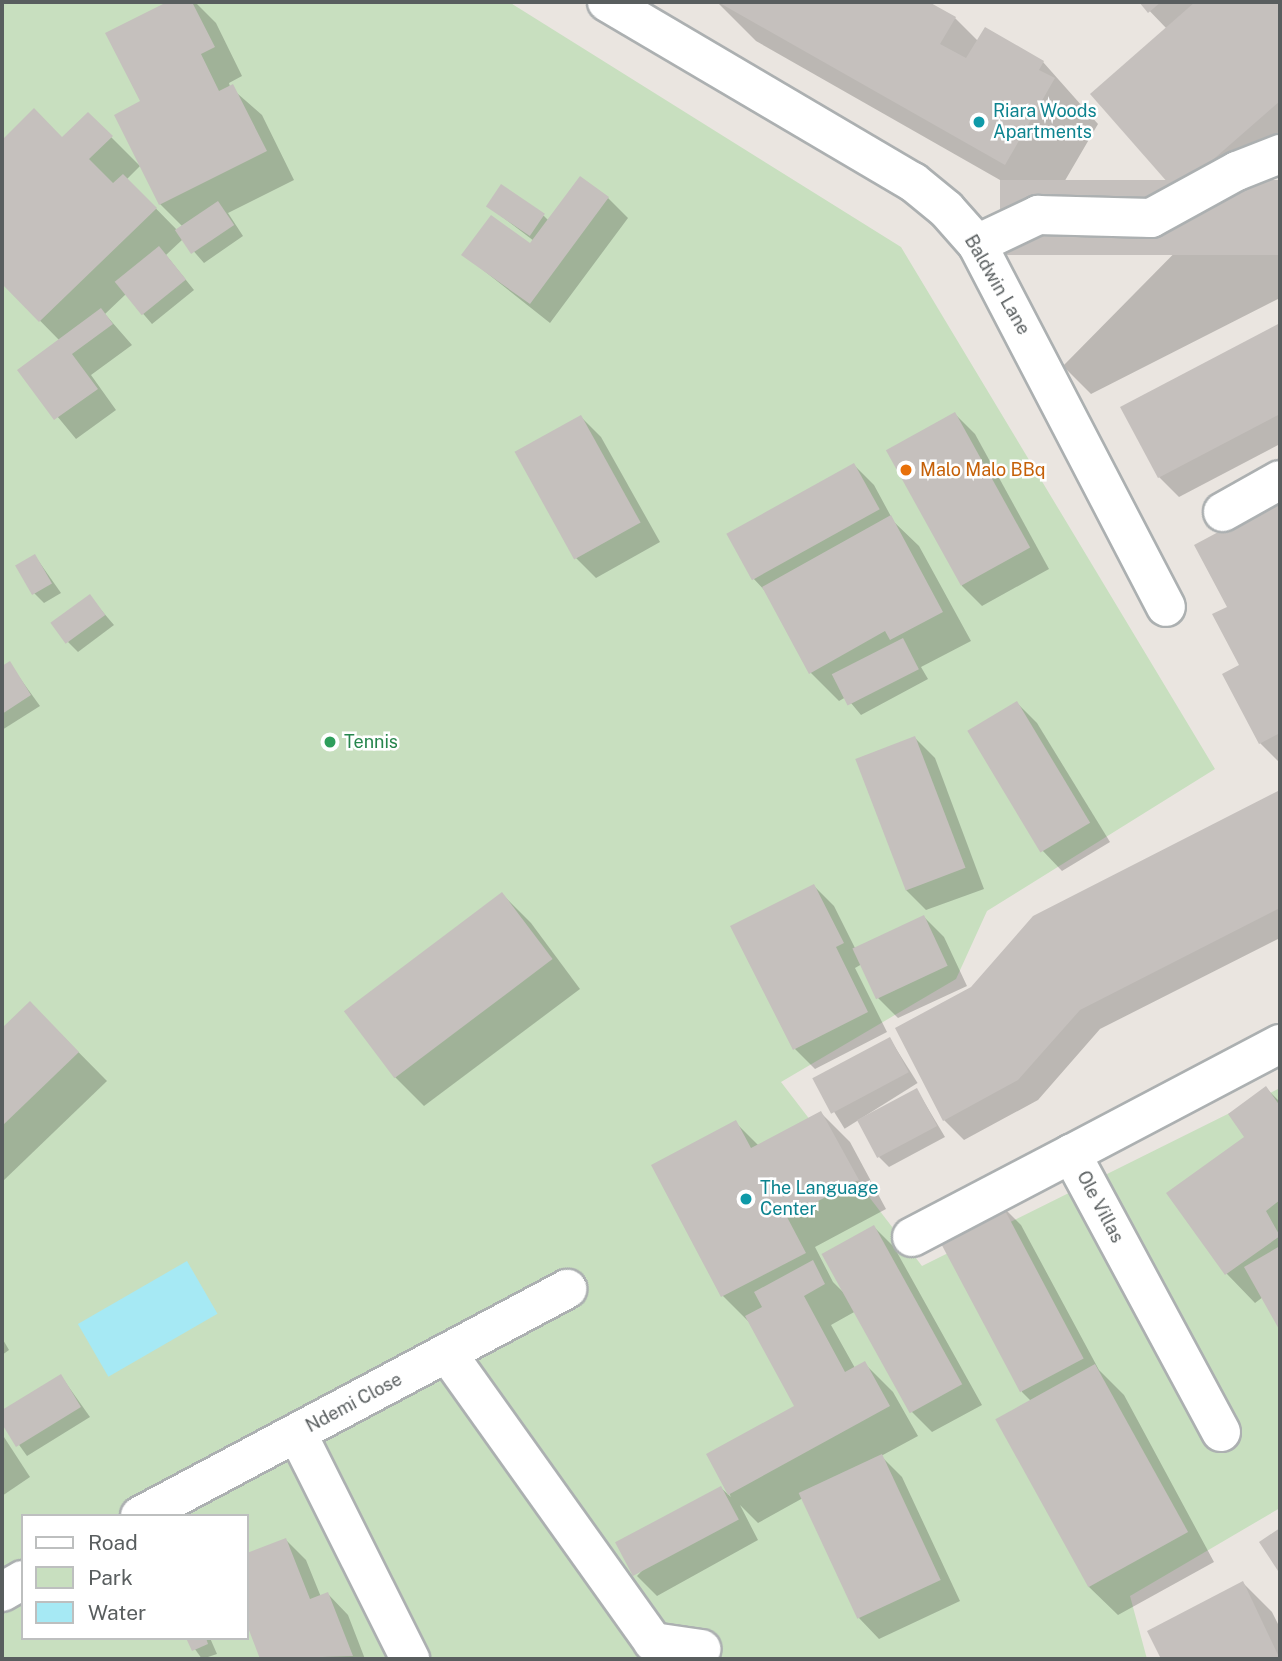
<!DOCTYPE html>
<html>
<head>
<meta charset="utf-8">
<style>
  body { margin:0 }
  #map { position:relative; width:1282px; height:1661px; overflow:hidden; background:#eae5e0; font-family:"Public Sans",sans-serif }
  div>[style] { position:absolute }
  .green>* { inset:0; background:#c8dfbf }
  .water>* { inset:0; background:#a6e9f4; transform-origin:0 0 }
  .shadow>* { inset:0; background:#0003; transform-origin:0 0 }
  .building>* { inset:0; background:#c5c0bd; transform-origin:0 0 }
  .roads { filter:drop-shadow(2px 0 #acb0b1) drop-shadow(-2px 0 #acb0b1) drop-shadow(0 2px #acb0b1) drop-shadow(0 -2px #acb0b1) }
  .minor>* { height:38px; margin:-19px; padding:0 19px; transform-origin:19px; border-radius:19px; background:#fff }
  .dots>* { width:19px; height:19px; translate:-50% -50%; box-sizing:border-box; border:4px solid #fff; border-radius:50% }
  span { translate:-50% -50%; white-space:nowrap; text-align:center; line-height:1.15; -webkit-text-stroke:5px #fff; paint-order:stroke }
  .culture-label { font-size:18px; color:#0d838f }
  .left { translate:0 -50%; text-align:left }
  .street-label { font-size:18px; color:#595e5f }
  .food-label { font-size:18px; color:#c56008 }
  .leisure-label { font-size:18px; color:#27864d }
  .frame { position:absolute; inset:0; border:4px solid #595e5f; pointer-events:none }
  .legend { position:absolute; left:21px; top:1514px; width:228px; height:126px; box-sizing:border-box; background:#fff; border:2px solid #bdbfbf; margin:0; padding:9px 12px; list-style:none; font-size:21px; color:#595e5f }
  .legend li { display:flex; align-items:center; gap:14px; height:35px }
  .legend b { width:35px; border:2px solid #bdbfbf }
</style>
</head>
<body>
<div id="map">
  <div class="green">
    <i style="clip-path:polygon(evenodd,2px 2px,509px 2px,901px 247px,1215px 769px,987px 911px,956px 979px,781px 1082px,922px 1266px,1280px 1088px,1280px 1508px,1130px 1596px,1147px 1659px,2px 1659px,2px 2px,23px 1516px,247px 1516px,247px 1638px,23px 1638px,23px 1516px)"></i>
  </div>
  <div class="water">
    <i style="left:187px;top:1261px;width:61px;height:126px;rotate:60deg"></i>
  </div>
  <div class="shadow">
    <i style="clip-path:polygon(171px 2px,195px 2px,216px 23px,242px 76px,229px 83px,230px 87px,262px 115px,294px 180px,228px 213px,243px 236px,204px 263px,183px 239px,166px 255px,194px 290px,152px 324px,126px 294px,105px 314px,132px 345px,91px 375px,116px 410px,76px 439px,19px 370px,60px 341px,2px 282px,2px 142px,34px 111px,62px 139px,88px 114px,140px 166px,127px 179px,178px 231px,183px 227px,160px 204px,143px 102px,108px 33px)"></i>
    <i style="clip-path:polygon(717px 2px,926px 2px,955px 18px,978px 41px,1043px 62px,1098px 124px,1049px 208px,756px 41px)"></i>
    <i style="clip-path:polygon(1141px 2px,1280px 2px,1280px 167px,1243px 200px,1280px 182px,1280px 298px,1091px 394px,1063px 366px,1207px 220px,1177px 190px,1167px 29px)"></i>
    <i style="clip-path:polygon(608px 198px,628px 218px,550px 323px,464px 255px,530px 246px,534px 241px,489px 207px,544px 216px,549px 221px)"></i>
    <i style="clip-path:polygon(1280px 325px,1280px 444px,1179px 497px,1159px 477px,1123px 408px)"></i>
    <i style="clip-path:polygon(955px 414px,975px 434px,1049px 569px,982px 606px,962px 586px)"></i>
    <i style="clip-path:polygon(581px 417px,601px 437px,660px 542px,596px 578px,576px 558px,517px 453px)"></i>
    <i style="clip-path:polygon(854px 465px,874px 485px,894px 522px,919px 546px,971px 641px,921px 667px,928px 679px,861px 715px,846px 697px,839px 701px,810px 672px,766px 592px,753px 578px)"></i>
    <i style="clip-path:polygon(1280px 501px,1280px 763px,1260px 743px,1224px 674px,1241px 666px,1229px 608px)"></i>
    <i style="clip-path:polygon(35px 556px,61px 593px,44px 603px,34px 593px)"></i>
    <i style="clip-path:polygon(90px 597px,114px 625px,78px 652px,68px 642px)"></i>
    <i style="clip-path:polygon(9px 663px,40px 706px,2px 730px,2px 668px)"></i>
    <i style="clip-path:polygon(1017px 703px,1037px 723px,1110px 842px,1062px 871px,1042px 850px,970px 731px)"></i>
    <i style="clip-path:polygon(915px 738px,935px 758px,984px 889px,926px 910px,906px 890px)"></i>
    <i style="clip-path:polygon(1280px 792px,1280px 938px,1100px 1029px,1038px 1100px,964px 1140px,944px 1120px,972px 989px,1034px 918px)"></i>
    <i style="clip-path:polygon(814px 886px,834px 906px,856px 950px,924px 917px,944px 937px,967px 986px,898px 1018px,878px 998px,862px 964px,855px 968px,887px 1032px,815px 1069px,795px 1049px)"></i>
    <i style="clip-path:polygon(502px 894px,531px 923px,580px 989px,424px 1106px,395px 1077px,346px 1011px)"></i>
    <i style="clip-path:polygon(30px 1003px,107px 1081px,2px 1182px,2px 1030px)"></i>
    <i style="left:890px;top:1039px;width:52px;height:86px;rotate:58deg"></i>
    <i style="clip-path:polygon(1266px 1088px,1280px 1102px,1280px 1327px,1263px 1297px,1255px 1303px,1227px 1274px,1169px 1194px,1247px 1138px)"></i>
    <i style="clip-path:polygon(917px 1090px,945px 1137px,889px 1167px,879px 1157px)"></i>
    <i style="clip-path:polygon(821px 1113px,850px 1142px,886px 1209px,815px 1247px,833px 1282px,845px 1294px,874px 1227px,894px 1247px,982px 1405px,932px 1432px,912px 1412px,856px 1311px,831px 1325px,855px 1368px,864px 1363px,893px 1392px,918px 1436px,881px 1456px,902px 1477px,960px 1601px,879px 1639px,859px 1618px,803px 1498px,758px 1523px,740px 1505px,758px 1540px,657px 1596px,637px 1576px,721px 1488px,731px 1497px,708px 1455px,797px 1407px,752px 1325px,723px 1296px,735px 1122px,759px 1146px)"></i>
    <i style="clip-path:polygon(1001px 1205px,1021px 1225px,1099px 1370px,1124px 1395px,1214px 1562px,1118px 1615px,1089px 1587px,1031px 1401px,1022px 1392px)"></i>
    <i style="clip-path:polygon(2px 1338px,9px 1350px,2px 1355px)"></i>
    <i style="clip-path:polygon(61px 1376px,90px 1417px,27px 1456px,2px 1421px,2px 1412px)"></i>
    <i style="clip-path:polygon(2px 1434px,30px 1477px,2px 1496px)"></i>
    <i style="clip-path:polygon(286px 1540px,306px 1560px,321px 1597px,328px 1594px,348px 1615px,365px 1659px,262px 1659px,247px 1620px,247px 1555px)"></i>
    <i style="clip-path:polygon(1243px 1583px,1272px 1612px,1280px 1628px,1280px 1659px,1163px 1659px,1149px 1632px)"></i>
    <i style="clip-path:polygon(187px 1638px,210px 1638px,217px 1654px,202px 1659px)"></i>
  </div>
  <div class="building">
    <i style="clip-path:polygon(167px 2px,192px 2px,215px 47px,201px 54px,219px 91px,233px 84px,267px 151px,159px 205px,114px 115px,140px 101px,105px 33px)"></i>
    <i style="clip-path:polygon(718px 2px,929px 2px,956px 17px,940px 44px,966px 58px,985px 27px,1044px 61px,1039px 70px,1055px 78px,1005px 165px)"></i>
    <i style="clip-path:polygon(1139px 2px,1161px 2px,1148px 13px)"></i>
    <i style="clip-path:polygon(1195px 2px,1280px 2px,1280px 101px,1176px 192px,1090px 94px)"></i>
    <i style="clip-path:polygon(34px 108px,62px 137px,88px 112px,113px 136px,89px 159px,113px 183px,123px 174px,157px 208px,39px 322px,2px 284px,2px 140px)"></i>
    <i style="clip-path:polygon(580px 176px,609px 197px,530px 304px,461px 255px,491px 215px,530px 243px)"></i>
    <i style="left:1280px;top:180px;width:75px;height:280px;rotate:90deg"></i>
    <i style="left:501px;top:184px;width:53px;height:27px;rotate:34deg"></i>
    <i style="left:218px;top:201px;width:29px;height:52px;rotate:56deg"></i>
    <i style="left:159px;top:246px;width:43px;height:57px;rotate:51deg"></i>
    <i style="clip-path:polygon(101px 308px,113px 324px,72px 354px,98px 389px,54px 420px,17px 370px)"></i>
    <i style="clip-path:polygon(1280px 323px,1280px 414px,1158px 478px,1120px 407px)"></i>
    <i style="left:955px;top:412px;width:155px;height:79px;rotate:61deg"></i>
    <i style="left:581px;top:415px;width:123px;height:76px;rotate:61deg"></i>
    <i style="left:854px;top:463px;width:53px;height:146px;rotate:61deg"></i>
    <i style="clip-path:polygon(1280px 499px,1280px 733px,1259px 744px,1222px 674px,1239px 665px,1212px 614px,1227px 607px,1194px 545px)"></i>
    <i style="clip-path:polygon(891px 515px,943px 612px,890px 640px,885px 631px,809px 674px,762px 587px)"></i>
    <i style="left:35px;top:554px;width:34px;height:23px;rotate:60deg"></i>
    <i style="left:90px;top:594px;width:26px;height:49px;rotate:54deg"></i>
    <i style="left:903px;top:638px;width:35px;height:80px;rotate:63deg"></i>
    <i style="clip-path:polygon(10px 661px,31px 695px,2px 714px,2px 666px)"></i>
    <i style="left:1017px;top:701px;width:142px;height:58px;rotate:59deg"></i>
    <i style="left:915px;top:736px;width:141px;height:64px;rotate:69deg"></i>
    <i style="clip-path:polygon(1280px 790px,1280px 908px,1080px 1010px,1018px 1080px,943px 1121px,895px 1028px,971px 987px,1033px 916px)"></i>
    <i style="clip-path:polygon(814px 884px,844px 943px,836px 947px,868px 1012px,793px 1050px,730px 926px)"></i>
    <i style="left:502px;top:892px;width:84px;height:198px;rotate:53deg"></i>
    <i style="left:924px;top:915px;width:56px;height:79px;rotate:65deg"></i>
    <i style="clip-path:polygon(30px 1001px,79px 1052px,2px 1126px,2px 1028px)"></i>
    <i style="left:890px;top:1037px;width:40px;height:88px;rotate:62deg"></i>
    <i style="clip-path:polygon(1266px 1086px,1280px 1106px,1280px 1200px,1266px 1211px,1280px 1236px,1225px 1275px,1166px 1193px,1244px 1137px,1228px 1114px)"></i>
    <i style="left:917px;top:1088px;width:43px;height:68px;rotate:62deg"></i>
    <i style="clip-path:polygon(821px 1111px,859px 1180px,787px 1217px,806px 1253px,721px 1297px,651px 1165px,736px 1120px,751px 1148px)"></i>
    <i style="left:1001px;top:1203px;width:176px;height:72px;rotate:62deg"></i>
    <i style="left:874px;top:1225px;width:182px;height:60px;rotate:61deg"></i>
    <i style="clip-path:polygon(1280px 1246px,1280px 1331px,1244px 1267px)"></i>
    <i style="clip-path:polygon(813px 1260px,825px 1284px,804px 1296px,845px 1372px,865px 1361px,890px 1406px,728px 1495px,706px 1454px,794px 1406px,745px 1316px,762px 1307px,754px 1292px)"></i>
    <i style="left:1095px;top:1364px;width:192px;height:114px;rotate:61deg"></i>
    <i style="clip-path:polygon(61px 1374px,81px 1407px,16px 1447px,2px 1424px,2px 1410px)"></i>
    <i style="left:882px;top:1454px;width:139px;height:92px;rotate:65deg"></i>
    <i style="left:721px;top:1486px;width:38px;height:120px;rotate:62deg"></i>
    <i style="clip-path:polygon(1280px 1528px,1280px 1574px,1259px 1542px)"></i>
    <i style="clip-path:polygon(286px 1538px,310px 1599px,328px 1592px,353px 1656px,260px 1659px,247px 1625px,247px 1553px)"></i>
    <i style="clip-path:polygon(1243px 1581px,1280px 1659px,1161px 1659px,1147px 1631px)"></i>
    <i style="clip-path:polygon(186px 1638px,206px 1638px,208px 1644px,192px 1651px)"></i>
  </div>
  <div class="roads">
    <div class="minor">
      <i style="left:607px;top:2px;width:355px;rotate:30.5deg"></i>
      <i style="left:913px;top:182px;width:43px;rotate:39.3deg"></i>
      <i style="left:946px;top:209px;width:47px;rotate:48.5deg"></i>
      <i style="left:977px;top:244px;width:409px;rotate:62.5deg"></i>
      <i style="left:977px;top:244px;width:68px;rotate:-25.4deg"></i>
      <i style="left:1038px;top:215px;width:113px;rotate:1.5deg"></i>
      <i style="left:1151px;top:218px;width:98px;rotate:-28.7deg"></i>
      <i style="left:1237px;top:171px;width:46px;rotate:-21.6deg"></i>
      <i style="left:1223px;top:512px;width:65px;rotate:-29.3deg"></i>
      <i style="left:912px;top:1237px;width:179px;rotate:-27.6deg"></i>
      <i style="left:447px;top:1353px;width:355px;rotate:54.5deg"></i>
      <i style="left:653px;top:1642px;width:49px;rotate:8.3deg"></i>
      <i style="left:1221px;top:1432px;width:316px;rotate:-118.3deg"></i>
      <i style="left:1071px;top:1154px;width:236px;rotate:-27.8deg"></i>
      <i style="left:297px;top:1433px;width:253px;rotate:63.4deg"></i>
      <i style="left:140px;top:1516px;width:484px;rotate:-28deg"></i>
      <i style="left:2px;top:1592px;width:24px;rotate:-30deg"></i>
    </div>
  </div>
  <div class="dots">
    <i style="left:979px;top:122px;background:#0f9aa8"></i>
    <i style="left:906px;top:470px;background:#e8710a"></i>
    <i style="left:330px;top:742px;background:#2e9e5b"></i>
    <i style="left:746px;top:1199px;background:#0f9aa8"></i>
  </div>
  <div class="culture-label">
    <span class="left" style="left:993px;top:122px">Riara Woods<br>Apartments</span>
    <span class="left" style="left:760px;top:1199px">The Language<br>Center</span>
  </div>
  <div class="street-label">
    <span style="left:997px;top:285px;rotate:60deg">Baldwin Lane</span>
    <span style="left:1100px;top:1207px;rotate:62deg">Ole Villas</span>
    <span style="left:354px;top:1403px;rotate:-28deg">Ndemi Close</span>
  </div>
  <div class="food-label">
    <span class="left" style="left:920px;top:470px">Malo Malo BBq</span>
  </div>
  <div class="leisure-label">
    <span class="left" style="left:344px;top:742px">Tennis</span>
  </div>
  <div class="frame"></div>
  <ul class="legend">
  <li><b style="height:9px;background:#fff"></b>Road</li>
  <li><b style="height:19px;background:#c8dfbf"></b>Park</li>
  <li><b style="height:19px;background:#a6e9f4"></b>Water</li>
  </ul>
</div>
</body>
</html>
